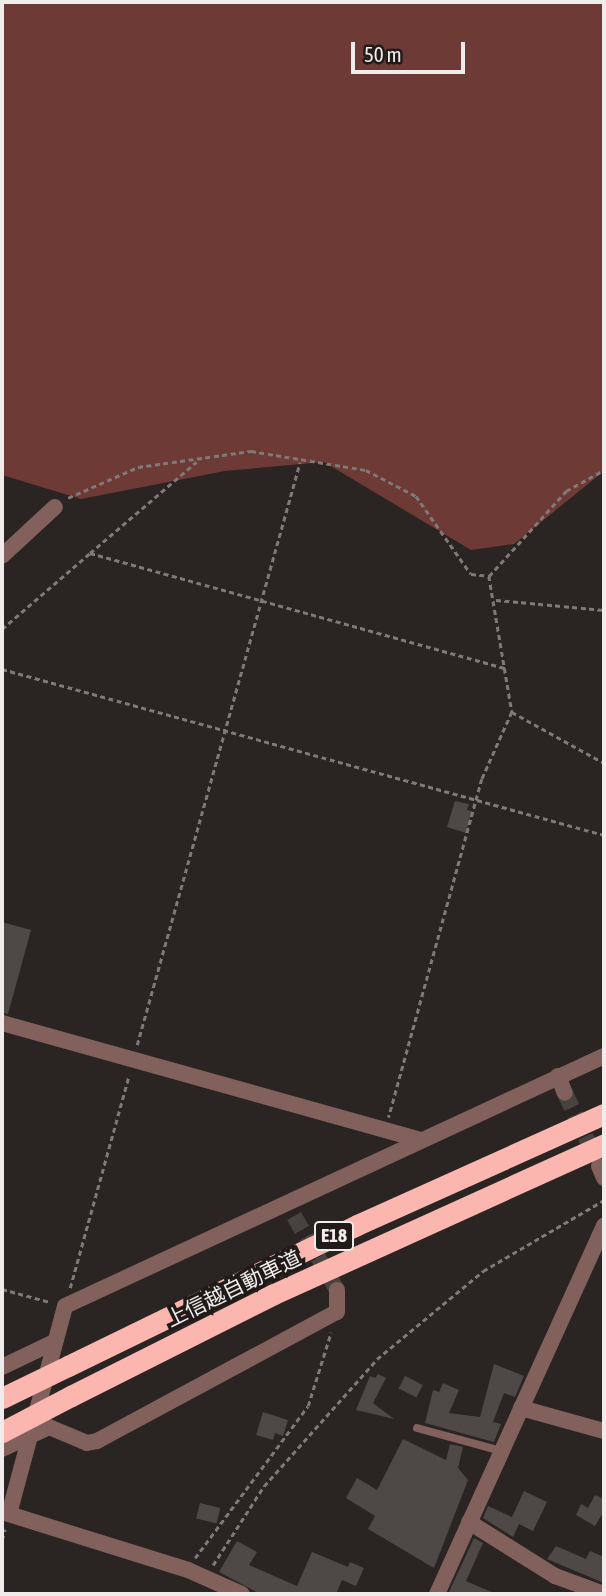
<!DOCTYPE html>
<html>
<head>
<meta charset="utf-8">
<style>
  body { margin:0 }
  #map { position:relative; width:606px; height:1596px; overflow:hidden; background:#2a2423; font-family:"Asap Condensed","Noto Sans JP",sans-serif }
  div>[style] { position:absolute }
  .green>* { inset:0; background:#6d3a36 }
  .building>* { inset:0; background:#4e4847; transform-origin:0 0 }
  .minor-tunnel>* { height:16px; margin-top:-8px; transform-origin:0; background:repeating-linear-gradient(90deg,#484241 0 16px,transparent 0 24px) }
  .path>* { height:2.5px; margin-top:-1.25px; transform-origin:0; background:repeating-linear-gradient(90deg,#7f7979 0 5px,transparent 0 8.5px) }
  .service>* { height:8px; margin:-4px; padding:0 4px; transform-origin:4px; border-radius:4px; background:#82605c }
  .minor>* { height:16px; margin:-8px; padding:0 8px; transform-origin:8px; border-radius:8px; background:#82605c }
  .motorway>* { height:21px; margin:-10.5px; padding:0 10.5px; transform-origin:10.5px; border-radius:10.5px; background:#fbb6af }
  .motorway-bridge>* { height:21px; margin:-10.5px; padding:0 10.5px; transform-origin:10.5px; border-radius:10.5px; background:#fbb6af }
  span { translate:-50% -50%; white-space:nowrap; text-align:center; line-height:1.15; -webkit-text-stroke:7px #201a19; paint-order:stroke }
  .shield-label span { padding:2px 5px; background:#201a19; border:2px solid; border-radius:5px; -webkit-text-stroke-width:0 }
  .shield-label { font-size:19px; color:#f1ecec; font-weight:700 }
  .street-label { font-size:21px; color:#f1ecec }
  .frame { position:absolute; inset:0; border:4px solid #f1ecec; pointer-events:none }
  .scale { position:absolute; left:351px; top:42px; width:114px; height:32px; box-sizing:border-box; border:4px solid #f1ecec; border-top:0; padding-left:9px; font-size:21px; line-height:24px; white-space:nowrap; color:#f1ecec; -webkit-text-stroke:5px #201a19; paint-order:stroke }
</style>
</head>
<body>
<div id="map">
  <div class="green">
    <i style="clip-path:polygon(2px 2px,604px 2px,604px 471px,514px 544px,471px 550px,324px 462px,225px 471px,81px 499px,2px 475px)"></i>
  </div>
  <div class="building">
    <i style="clip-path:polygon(455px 801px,469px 804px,467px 810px,472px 811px,466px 833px,447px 827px)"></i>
    <i style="clip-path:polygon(2px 922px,31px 930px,8px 1014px,2px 1013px)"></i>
    <i style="clip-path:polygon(494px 1364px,524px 1376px,515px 1397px,504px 1393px,493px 1422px,501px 1424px,494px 1442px,425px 1423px,433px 1390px,439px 1392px,443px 1383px,459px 1390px,449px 1413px,480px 1417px)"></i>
    <i style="clip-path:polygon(378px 1374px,386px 1378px,373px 1403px,394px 1419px,356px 1410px,370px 1376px,375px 1378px)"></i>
    <i style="left:405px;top:1376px;width:20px;height:14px;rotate:27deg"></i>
    <i style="clip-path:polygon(263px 1412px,288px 1420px,283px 1436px,275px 1433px,273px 1440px,256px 1435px)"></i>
    <i style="clip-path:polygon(403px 1439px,446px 1460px,450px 1444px,463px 1447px,458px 1468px,468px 1480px,434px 1568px,368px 1529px,375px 1516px,346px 1498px,357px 1478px,377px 1490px)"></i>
    <i style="clip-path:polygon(524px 1491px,547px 1502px,533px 1531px,519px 1524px,513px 1537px,483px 1518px,488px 1506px,512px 1517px)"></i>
    <i style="clip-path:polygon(595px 1495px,604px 1499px,604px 1511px,595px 1526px,576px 1515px,581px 1504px,588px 1508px)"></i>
    <i style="left:200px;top:1503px;width:21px;height:16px;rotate:14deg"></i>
    <i style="clip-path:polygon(474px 1538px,483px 1543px,466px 1581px,496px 1594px,448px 1594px)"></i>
    <i style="clip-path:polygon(237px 1541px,257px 1552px,249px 1565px,297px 1586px,312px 1552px,348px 1567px,350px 1562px,364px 1568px,356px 1586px,342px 1580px,336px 1594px,260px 1594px,219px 1572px)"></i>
    <i style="clip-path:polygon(556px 1546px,586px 1559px,590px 1551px,604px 1557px,604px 1583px,547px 1559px)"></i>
  </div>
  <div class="minor-tunnel">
    <i style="left:565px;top:1093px;width:71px;rotate:64.9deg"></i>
    <i style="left:294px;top:1216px;width:86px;rotate:59.8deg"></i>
  </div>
  <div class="path">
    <i style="left:68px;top:498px;width:77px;rotate:-23.9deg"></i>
    <i style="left:138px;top:467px;width:114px;rotate:-8.1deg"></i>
    <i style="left:251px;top:451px;width:117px;rotate:9.4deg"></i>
    <i style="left:366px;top:470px;width:56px;rotate:27.5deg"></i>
    <i style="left:416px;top:496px;width:95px;rotate:54.8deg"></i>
    <i style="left:471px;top:574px;width:18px;rotate:6deg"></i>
    <i style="left:489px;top:576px;width:138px;rotate:80.4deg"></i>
    <i style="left:512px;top:712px;width:73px;rotate:114.1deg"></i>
    <i style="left:482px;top:779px;width:351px;rotate:105.4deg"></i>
    <i style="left:90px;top:553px;width:140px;rotate:-40.6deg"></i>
    <i style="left:489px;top:576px;width:115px;rotate:-47.8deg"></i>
    <i style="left:566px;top:491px;width:43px;rotate:-28.9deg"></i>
    <i style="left:496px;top:600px;width:108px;rotate:5.3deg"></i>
    <i style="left:2px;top:629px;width:116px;rotate:-40.8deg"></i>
    <i style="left:90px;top:553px;width:432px;rotate:15.5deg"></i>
    <i style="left:2px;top:669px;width:624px;rotate:15.42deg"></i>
    <i style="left:512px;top:712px;width:105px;rotate:29deg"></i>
    <i style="left:137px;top:1045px;width:605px;rotate:-74.38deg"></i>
    <i style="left:70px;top:1288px;width:221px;rotate:-74.5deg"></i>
    <i style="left:2px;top:1289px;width:50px;rotate:15.2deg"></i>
    <i style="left:2px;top:1540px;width:11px;rotate:-75deg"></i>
    <i style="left:195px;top:1558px;width:189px;rotate:-53.4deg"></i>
    <i style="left:308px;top:1406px;width:77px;rotate:-72.7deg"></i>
    <i style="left:213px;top:1565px;width:94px;rotate:-57.2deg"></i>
    <i style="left:264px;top:1486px;width:170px;rotate:-48.3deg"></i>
    <i style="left:377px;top:1359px;width:138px;rotate:-39.7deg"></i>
    <i style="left:483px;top:1271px;width:140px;rotate:-30.4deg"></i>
  </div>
  <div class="service">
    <i style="left:417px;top:1428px;width:87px;rotate:15.3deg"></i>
  </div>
  <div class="minor">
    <i style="left:2px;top:556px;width:72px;rotate:-42.8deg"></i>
    <i style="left:2px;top:1023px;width:432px;rotate:15.6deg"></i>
    <i style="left:558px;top:1076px;width:18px;rotate:68deg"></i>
    <i style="left:599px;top:1166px;width:13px;rotate:67deg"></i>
    <i style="left:2px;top:1367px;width:55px;rotate:-25.6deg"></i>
    <i style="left:521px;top:1408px;width:86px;rotate:15.5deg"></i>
    <i style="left:2px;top:1449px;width:52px;rotate:-25.1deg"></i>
    <i style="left:49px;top:1427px;width:41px;rotate:22.8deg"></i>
    <i style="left:87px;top:1443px;width:10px;rotate:-11deg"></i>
    <i style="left:97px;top:1441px;width:272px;rotate:-28.3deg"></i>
    <i style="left:337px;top:1312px;width:22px;rotate:-90deg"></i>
    <i style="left:2px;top:1512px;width:195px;rotate:17.3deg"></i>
    <i style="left:188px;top:1570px;width:59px;rotate:24deg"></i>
    <i style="left:9px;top:1514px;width:215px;rotate:-74.9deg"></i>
    <i style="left:65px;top:1306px;width:594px;rotate:-24.88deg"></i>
    <i style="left:469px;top:1522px;width:102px;rotate:32.1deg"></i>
    <i style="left:555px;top:1576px;width:52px;rotate:20.2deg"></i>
    <i style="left:437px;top:1594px;width:405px;rotate:-65.6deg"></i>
  </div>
  <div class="motorway">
    <i style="left:68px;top:1366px;width:322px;rotate:-26deg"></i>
    <i style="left:357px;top:1225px;width:271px;rotate:-24.2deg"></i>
    <i style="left:71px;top:1396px;width:227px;rotate:-26.7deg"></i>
    <i style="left:274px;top:1294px;width:362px;rotate:-24.4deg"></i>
  </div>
  <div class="motorway-bridge">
    <i style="left:2px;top:1398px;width:73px;rotate:-25.9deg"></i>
    <i style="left:2px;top:1432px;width:78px;rotate:-27.6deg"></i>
  </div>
  <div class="shield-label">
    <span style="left:334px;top:1236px">E18</span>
  </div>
  <div class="street-label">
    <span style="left:233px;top:1288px;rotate:-26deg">上信越自動車道</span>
  </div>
  <div class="frame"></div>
  <div class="scale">50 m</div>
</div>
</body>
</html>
